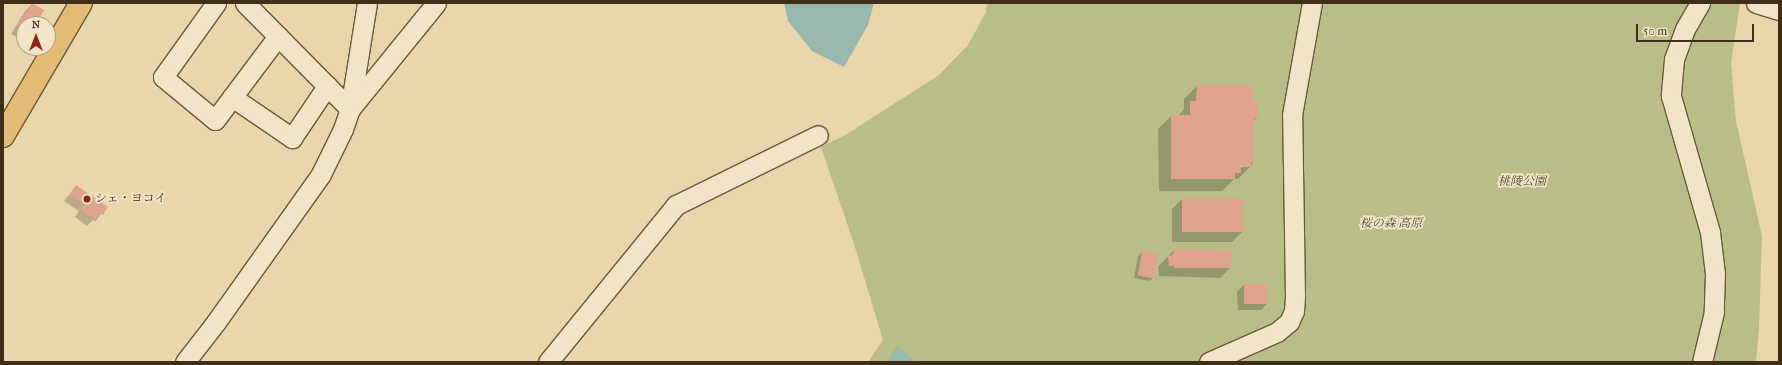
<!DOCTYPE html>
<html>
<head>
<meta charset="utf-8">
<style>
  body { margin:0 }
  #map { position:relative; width:1782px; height:365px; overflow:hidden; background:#e9d6aa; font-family:"IM FELL French Canon","Noto Serif JP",serif }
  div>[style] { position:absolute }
  .green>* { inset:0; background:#b9bd87 }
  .water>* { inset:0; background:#98b8ae }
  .shadow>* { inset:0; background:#0003 }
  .building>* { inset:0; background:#e0a38d; transform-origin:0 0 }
  .roads { filter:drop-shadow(1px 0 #6a593c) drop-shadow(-1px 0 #6a593c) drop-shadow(0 1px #6a593c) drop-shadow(0 -1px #6a593c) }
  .minor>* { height:19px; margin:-9.5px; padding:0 9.5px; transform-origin:9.5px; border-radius:9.5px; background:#f1e4c8 }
  .major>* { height:22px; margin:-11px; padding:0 11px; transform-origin:11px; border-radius:11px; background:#e4bb75 }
  .dots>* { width:11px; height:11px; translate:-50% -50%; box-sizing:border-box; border:2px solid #f1e4c8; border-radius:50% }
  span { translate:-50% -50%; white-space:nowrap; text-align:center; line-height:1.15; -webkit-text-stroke:3.5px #f1e4c8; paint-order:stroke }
  .park-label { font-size:12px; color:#584b2e; font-style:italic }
  .poi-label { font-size:12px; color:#402f18 }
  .left { translate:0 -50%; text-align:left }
  .frame { position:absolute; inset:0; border:4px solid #402f18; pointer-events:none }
  .north { position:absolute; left:16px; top:16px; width:40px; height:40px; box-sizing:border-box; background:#f1e4c8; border:1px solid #aa9c82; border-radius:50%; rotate:0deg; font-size:11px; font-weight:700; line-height:16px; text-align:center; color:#402f18 }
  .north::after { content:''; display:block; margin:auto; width:14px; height:18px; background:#8f2418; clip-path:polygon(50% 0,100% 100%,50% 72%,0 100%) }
  .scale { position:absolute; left:1636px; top:24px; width:118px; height:18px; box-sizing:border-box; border:2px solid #402f18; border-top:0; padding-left:5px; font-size:12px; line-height:14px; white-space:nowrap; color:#402f18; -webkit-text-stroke:3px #f1e4c8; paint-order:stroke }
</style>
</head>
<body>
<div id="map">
  <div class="green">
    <i style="clip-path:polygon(987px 3px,1740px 3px,1731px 63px,1736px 121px,1762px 236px,1759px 328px,1756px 362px,868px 362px,883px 340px,854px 244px,821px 147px,847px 134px,939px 75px,968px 45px,986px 12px)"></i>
  </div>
  <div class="water">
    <i style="clip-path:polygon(784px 3px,874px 3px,868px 25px,844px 67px,812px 51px,788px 21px)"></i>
    <i style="clip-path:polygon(897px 346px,917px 362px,887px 362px)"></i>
  </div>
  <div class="shadow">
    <i style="clip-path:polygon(32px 4px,34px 24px,24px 24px,24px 38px,22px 40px,11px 34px,25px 11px)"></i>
    <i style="clip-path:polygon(1197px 86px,1252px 102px,1257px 117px,1253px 121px,1253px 162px,1250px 167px,1238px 179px,1234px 179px,1222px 191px,1159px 191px,1158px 129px,1171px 116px,1178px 116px,1184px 109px,1184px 99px)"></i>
    <i style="clip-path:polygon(76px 186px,106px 207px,95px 222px,93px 220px,87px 226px,75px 217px,79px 211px,64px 201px)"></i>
    <i style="clip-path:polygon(1182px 199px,1242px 232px,1232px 242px,1172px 242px,1172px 209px)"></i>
    <i style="clip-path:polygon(1174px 250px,1230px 268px,1220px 278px,1159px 276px,1158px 267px)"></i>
    <i style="clip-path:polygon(1142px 252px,1153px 278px,1150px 281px,1134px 278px,1138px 256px)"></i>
    <i style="clip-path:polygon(1244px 285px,1268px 303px,1261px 310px,1238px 310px,1237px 292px)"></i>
  </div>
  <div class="building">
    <i style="clip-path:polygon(32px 3px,44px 10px,36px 24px,24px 24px,24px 30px,17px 26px)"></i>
    <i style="clip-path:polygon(1197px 85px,1252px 85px,1253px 101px,1258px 101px,1258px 118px,1254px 118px,1254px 162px,1251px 162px,1251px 167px,1241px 167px,1241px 173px,1235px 173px,1235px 179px,1171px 179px,1171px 115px,1190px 115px,1190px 101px,1196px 101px)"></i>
    <i style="clip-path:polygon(76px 185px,108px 207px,103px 215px,99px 213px,95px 219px,81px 210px,85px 204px,70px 194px)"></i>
    <i style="left:1182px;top:198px;width:61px;height:34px"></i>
    <i style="clip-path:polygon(1174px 249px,1231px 250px,1231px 268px,1174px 268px,1174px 266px,1169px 266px,1168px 256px,1173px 255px)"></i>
    <i style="left:1142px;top:251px;width:17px;height:25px;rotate:10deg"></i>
    <i style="left:1244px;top:284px;width:24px;height:20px"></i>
  </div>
  <div class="roads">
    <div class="minor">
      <i style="left:216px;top:3px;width:91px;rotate:125.6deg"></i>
      <i style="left:163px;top:77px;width:67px;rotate:39.6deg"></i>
      <i style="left:215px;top:120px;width:105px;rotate:-53.1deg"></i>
      <i style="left:245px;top:3px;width:149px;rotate:45.3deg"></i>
      <i style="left:350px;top:109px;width:136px;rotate:-50.9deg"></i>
      <i style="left:1700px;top:3px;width:30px;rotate:120deg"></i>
      <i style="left:1685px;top:29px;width:32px;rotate:110deg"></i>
      <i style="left:1674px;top:59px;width:37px;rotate:95deg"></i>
      <i style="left:1671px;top:96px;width:141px;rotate:74deg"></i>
      <i style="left:1710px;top:232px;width:42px;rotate:83.2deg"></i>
      <i style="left:1715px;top:274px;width:38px;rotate:92deg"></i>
      <i style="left:1714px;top:312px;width:51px;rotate:103.5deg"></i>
      <i style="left:1756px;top:3px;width:24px;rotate:17deg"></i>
      <i style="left:232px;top:97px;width:73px;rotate:34.3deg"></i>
      <i style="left:292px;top:138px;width:63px;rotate:-56.1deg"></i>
      <i style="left:185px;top:362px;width:51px;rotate:-52.2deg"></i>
      <i style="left:216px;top:322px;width:181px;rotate:-54.6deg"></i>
      <i style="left:321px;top:174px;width:50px;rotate:-63.9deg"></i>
      <i style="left:343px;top:129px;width:21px;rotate:-71deg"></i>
      <i style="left:350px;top:109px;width:107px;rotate:-80.9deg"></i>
      <i style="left:548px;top:362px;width:203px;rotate:-50.8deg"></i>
      <i style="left:676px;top:205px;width:158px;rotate:-26.2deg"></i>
      <i style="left:1209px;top:362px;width:74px;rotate:-23.8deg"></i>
      <i style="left:1277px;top:332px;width:16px;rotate:-40deg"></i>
      <i style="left:1289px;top:322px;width:12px;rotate:-66deg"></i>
      <i style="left:1294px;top:311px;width:15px;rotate:-86deg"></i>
      <i style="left:1295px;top:296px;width:181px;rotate:-90.9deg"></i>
      <i style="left:1292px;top:115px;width:114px;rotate:-79.9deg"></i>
    </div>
    <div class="major">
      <i style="left:3px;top:136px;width:154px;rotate:-59.6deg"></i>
    </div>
  </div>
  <div class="dots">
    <i style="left:87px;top:199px;background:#8f2418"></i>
  </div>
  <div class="park-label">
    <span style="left:1522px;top:182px">桃陵公園</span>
    <span style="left:1391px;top:224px">桜の森 高原</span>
  </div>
  <div class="poi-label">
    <span class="left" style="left:95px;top:199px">シェ・ヨコイ</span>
  </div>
  <div class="frame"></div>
  <div class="north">N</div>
  <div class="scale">50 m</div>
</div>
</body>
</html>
